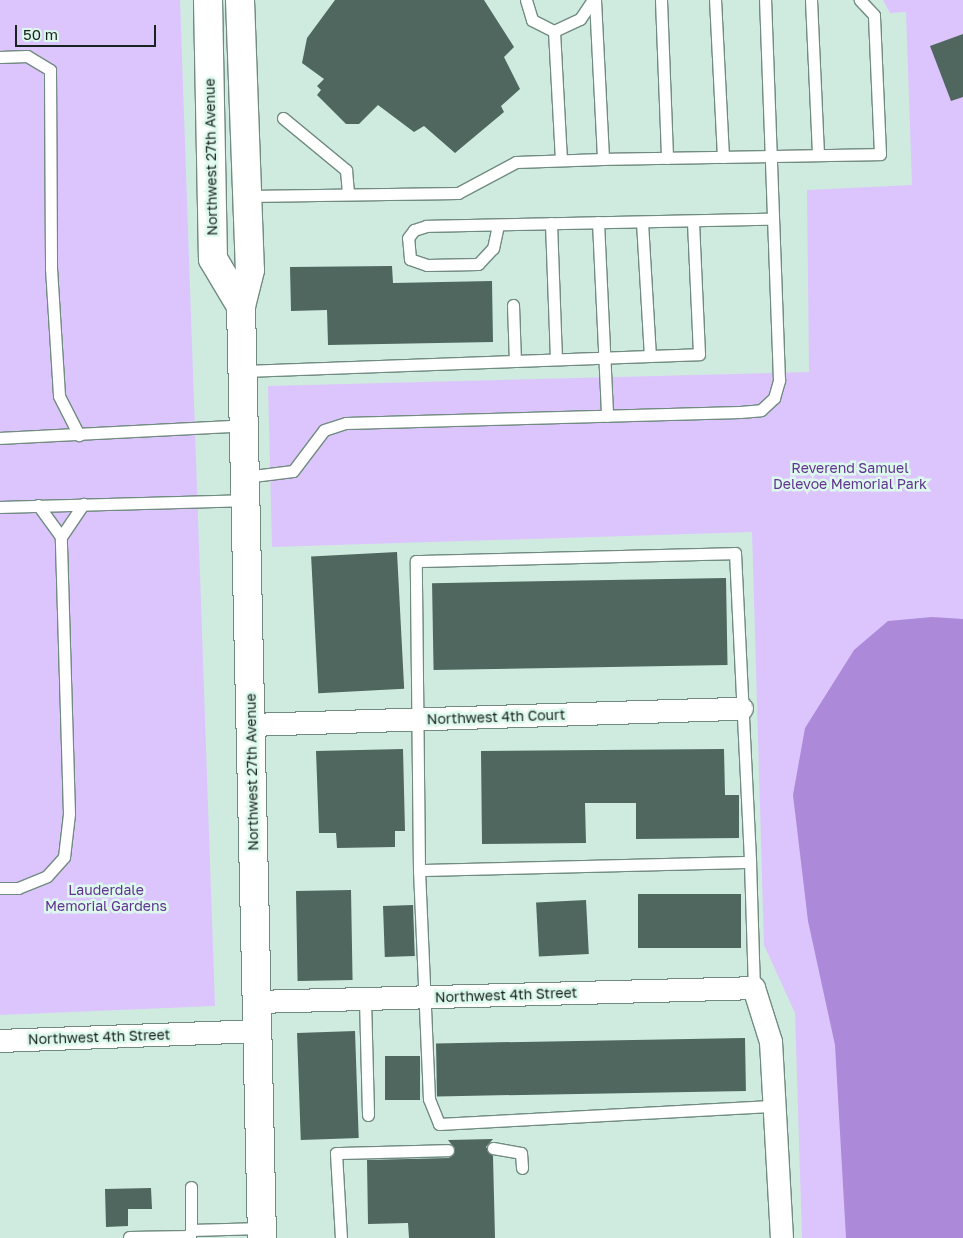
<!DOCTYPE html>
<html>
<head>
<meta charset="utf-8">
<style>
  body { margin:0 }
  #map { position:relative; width:963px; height:1238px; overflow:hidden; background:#cfebe0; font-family:"Golos Text",sans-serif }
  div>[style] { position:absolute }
  .green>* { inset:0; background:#dcc5fc }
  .water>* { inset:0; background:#ad89da }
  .building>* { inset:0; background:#4f675e; transform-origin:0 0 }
  .roads { filter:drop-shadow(1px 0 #718b81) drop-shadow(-1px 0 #718b81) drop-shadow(0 1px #718b81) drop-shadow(0 -1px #718b81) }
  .lane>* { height:11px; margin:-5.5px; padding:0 5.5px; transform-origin:5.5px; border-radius:5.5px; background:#fff }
  .street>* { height:22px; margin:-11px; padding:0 11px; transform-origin:11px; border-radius:11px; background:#fff }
  .secondary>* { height:28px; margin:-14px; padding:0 14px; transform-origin:14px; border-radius:14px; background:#fff }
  span { translate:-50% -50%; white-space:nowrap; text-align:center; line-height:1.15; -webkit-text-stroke:5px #ddf9ed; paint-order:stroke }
  .street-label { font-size:14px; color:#19231f }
  .park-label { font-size:14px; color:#623291 }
  .scale { position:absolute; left:15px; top:25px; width:141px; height:22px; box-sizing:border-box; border:2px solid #19231f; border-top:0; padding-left:6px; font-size:15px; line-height:18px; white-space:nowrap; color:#19231f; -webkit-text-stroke:4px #ddf9ed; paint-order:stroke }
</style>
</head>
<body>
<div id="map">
  <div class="green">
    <i style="clip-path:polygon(0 0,180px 0,215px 1006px,0 1015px)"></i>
    <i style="clip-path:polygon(883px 0,963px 0,963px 1238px,802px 1238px,795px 1013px,764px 945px,752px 532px,272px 547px,268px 386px,809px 372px,807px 190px,912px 185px,906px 12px,890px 13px)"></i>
  </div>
  <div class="water">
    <i style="clip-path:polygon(932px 617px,963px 619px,963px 1238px,846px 1238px,835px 1045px,808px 921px,793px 795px,805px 728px,854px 650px,888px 621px)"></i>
  </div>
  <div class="building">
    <i style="clip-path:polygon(335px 0,484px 0,514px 47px,504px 57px,520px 89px,501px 106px,504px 112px,455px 153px,424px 126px,414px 132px,378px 105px,359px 124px,346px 124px,317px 95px,321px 90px,317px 86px,324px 79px,302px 63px,307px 38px)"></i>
    <i style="clip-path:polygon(963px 34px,963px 97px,951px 101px,930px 46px)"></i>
    <i style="clip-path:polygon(392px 266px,393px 283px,492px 281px,493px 342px,328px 345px,327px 310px,291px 311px,290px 267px)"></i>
    <i style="left:397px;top:552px;width:137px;height:86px;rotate:87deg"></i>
    <i style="left:726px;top:578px;width:87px;height:294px;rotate:89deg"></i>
    <i style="clip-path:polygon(403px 749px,405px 831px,395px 831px,395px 847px,337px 848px,336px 833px,319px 833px,316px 751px)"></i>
    <i style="clip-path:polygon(724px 749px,725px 795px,739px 795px,739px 838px,636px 839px,636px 803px,585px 803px,586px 843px,482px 844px,481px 751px)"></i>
    <i style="left:351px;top:890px;width:90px;height:55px;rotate:89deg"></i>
    <i style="left:638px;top:894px;width:103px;height:54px"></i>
    <i style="left:586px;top:900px;width:54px;height:50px;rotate:87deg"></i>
    <i style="left:413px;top:905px;width:51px;height:30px;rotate:88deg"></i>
    <i style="left:355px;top:1031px;width:107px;height:58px;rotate:88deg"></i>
    <i style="left:745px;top:1038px;width:53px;height:309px;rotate:89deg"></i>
    <i style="left:385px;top:1056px;width:35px;height:44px"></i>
    <i style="clip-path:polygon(493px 1139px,486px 1147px,493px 1156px,495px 1238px,409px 1238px,408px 1223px,368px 1224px,367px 1160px,449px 1158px,455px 1149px,448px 1140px)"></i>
    <i style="clip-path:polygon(151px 1188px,152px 1209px,128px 1209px,128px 1226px,106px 1227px,105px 1189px)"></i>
  </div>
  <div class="roads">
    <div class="lane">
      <i style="left:526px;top:0;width:21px;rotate:73deg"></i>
      <i style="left:532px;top:20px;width:25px;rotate:27deg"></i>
      <i style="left:554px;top:31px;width:29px;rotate:-25deg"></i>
      <i style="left:580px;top:19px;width:23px;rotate:-56deg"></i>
      <i style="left:595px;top:0;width:159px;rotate:87.1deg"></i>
      <i style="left:603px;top:159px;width:120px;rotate:-1deg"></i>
      <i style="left:723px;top:157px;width:157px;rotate:-92.9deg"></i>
      <i style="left:661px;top:0;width:158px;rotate:87.8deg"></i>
      <i style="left:811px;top:0;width:155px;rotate:87.4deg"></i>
      <i style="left:554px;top:31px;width:129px;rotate:86.9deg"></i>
      <i style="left:0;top:57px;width:27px;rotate:-2deg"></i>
      <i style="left:27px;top:56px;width:27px;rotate:31deg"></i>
      <i style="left:50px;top:70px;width:198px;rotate:89.7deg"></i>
      <i style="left:51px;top:268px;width:128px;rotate:86.4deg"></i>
      <i style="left:59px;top:396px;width:44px;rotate:62.9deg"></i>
      <i style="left:283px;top:118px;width:82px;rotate:39.5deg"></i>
      <i style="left:346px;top:170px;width:24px;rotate:85deg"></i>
      <i style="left:723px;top:157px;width:157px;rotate:-1.1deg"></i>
      <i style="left:880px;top:154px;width:139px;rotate:-92.5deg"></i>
      <i style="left:874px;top:15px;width:21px;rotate:-133deg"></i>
      <i style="left:248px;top:196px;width:210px;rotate:-0.8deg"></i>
      <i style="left:458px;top:193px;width:66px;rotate:-28.1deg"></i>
      <i style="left:516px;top:162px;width:87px;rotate:-2deg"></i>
      <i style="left:598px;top:222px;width:194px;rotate:87.3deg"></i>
      <i style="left:642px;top:222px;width:134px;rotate:86.6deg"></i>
      <i style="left:551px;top:223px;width:136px;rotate:87.9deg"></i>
      <i style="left:498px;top:225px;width:24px;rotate:102deg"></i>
      <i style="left:493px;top:248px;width:22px;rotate:133deg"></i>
      <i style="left:478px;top:264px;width:51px;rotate:178.9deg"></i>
      <i style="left:427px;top:265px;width:18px;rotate:-161deg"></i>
      <i style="left:410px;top:259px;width:21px;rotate:-95deg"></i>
      <i style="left:408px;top:238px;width:10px;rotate:-53deg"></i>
      <i style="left:414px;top:230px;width:13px;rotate:-18deg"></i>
      <i style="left:426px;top:226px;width:347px;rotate:-1.2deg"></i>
      <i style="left:513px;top:305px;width:56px;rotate:88deg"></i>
      <i style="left:243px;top:371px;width:456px;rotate:-2.1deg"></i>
      <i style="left:699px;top:354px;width:133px;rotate:-92.6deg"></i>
      <i style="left:0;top:438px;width:245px;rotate:-3deg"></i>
      <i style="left:245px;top:477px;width:48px;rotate:-7.1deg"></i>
      <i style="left:293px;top:471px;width:51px;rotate:-52.9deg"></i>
      <i style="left:324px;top:430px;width:23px;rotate:-18deg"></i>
      <i style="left:346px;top:423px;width:394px;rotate:-1.6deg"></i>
      <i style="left:740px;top:412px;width:21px;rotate:-5deg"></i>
      <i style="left:761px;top:410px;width:18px;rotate:-43deg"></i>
      <i style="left:774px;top:398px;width:19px;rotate:-74deg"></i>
      <i style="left:779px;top:380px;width:380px;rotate:-92.1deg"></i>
      <i style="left:38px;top:505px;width:39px;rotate:54deg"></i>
      <i style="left:0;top:507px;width:246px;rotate:-1.6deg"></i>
      <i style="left:735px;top:553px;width:309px;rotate:87.2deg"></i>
      <i style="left:750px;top:862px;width:331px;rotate:178.6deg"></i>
      <i style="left:419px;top:870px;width:309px;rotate:-90.6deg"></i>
      <i style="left:416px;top:561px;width:319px;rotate:-1.4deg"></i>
      <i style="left:750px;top:862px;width:126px;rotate:88.2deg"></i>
      <i style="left:419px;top:870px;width:229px;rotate:87.5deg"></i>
      <i style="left:429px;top:1099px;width:27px;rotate:68deg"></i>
      <i style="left:439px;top:1124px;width:337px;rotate:-3.1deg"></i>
      <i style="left:0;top:888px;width:18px"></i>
      <i style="left:18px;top:888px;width:31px;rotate:-22deg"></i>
      <i style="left:47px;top:876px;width:25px;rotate:-48deg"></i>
      <i style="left:64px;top:857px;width:43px;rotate:-83.4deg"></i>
      <i style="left:69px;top:814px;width:277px;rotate:-91.7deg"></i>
      <i style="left:61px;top:537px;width:40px;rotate:-56deg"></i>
      <i style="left:365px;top:999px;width:116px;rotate:88.5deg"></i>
      <i style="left:493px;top:1148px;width:28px;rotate:10deg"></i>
      <i style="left:521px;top:1153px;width:15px;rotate:86deg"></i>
      <i style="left:191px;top:1187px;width:43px;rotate:90deg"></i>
      <i style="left:191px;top:1230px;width:71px;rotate:-1.6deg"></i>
      <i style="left:129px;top:1237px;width:61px;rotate:-0.9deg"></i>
      <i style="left:190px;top:1236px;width:6px;rotate:-81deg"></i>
      <i style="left:341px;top:1238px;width:85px;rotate:-93.4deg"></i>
      <i style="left:336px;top:1153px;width:112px;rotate:-1.5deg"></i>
    </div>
    <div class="street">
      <i style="left:251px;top:725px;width:491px;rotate:-1.9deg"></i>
      <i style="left:257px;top:1002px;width:497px;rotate:-1.6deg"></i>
      <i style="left:754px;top:988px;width:57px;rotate:72.5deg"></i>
      <i style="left:771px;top:1042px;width:196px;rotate:86.8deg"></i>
      <i style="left:0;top:1041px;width:258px;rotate:-2.2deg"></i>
    </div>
    <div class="secondary">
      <i style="left:208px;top:0;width:259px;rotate:88.9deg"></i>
      <i style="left:213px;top:259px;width:55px;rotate:59.2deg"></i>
      <i style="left:240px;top:0;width:270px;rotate:87.9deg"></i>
      <i style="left:250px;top:270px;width:37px;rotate:104deg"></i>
      <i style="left:241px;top:306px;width:932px;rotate:88.71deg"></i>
    </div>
  </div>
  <div class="street-label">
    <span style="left:211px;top:157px;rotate:-91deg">Northwest 27th Avenue</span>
    <span style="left:496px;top:717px;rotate:-2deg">Northwest 4th Court</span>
    <span style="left:252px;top:772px;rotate:-91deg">Northwest 27th Avenue</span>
    <span style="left:506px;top:995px;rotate:-2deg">Northwest 4th Street</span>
    <span style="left:99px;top:1037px;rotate:-2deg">Northwest 4th Street</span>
  </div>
  <div class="park-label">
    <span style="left:850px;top:476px">Reverend Samuel<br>Delevoe Memorial Park</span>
    <span style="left:106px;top:898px">Lauderdale<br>Memorial Gardens</span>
  </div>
  <div class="scale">50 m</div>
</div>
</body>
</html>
